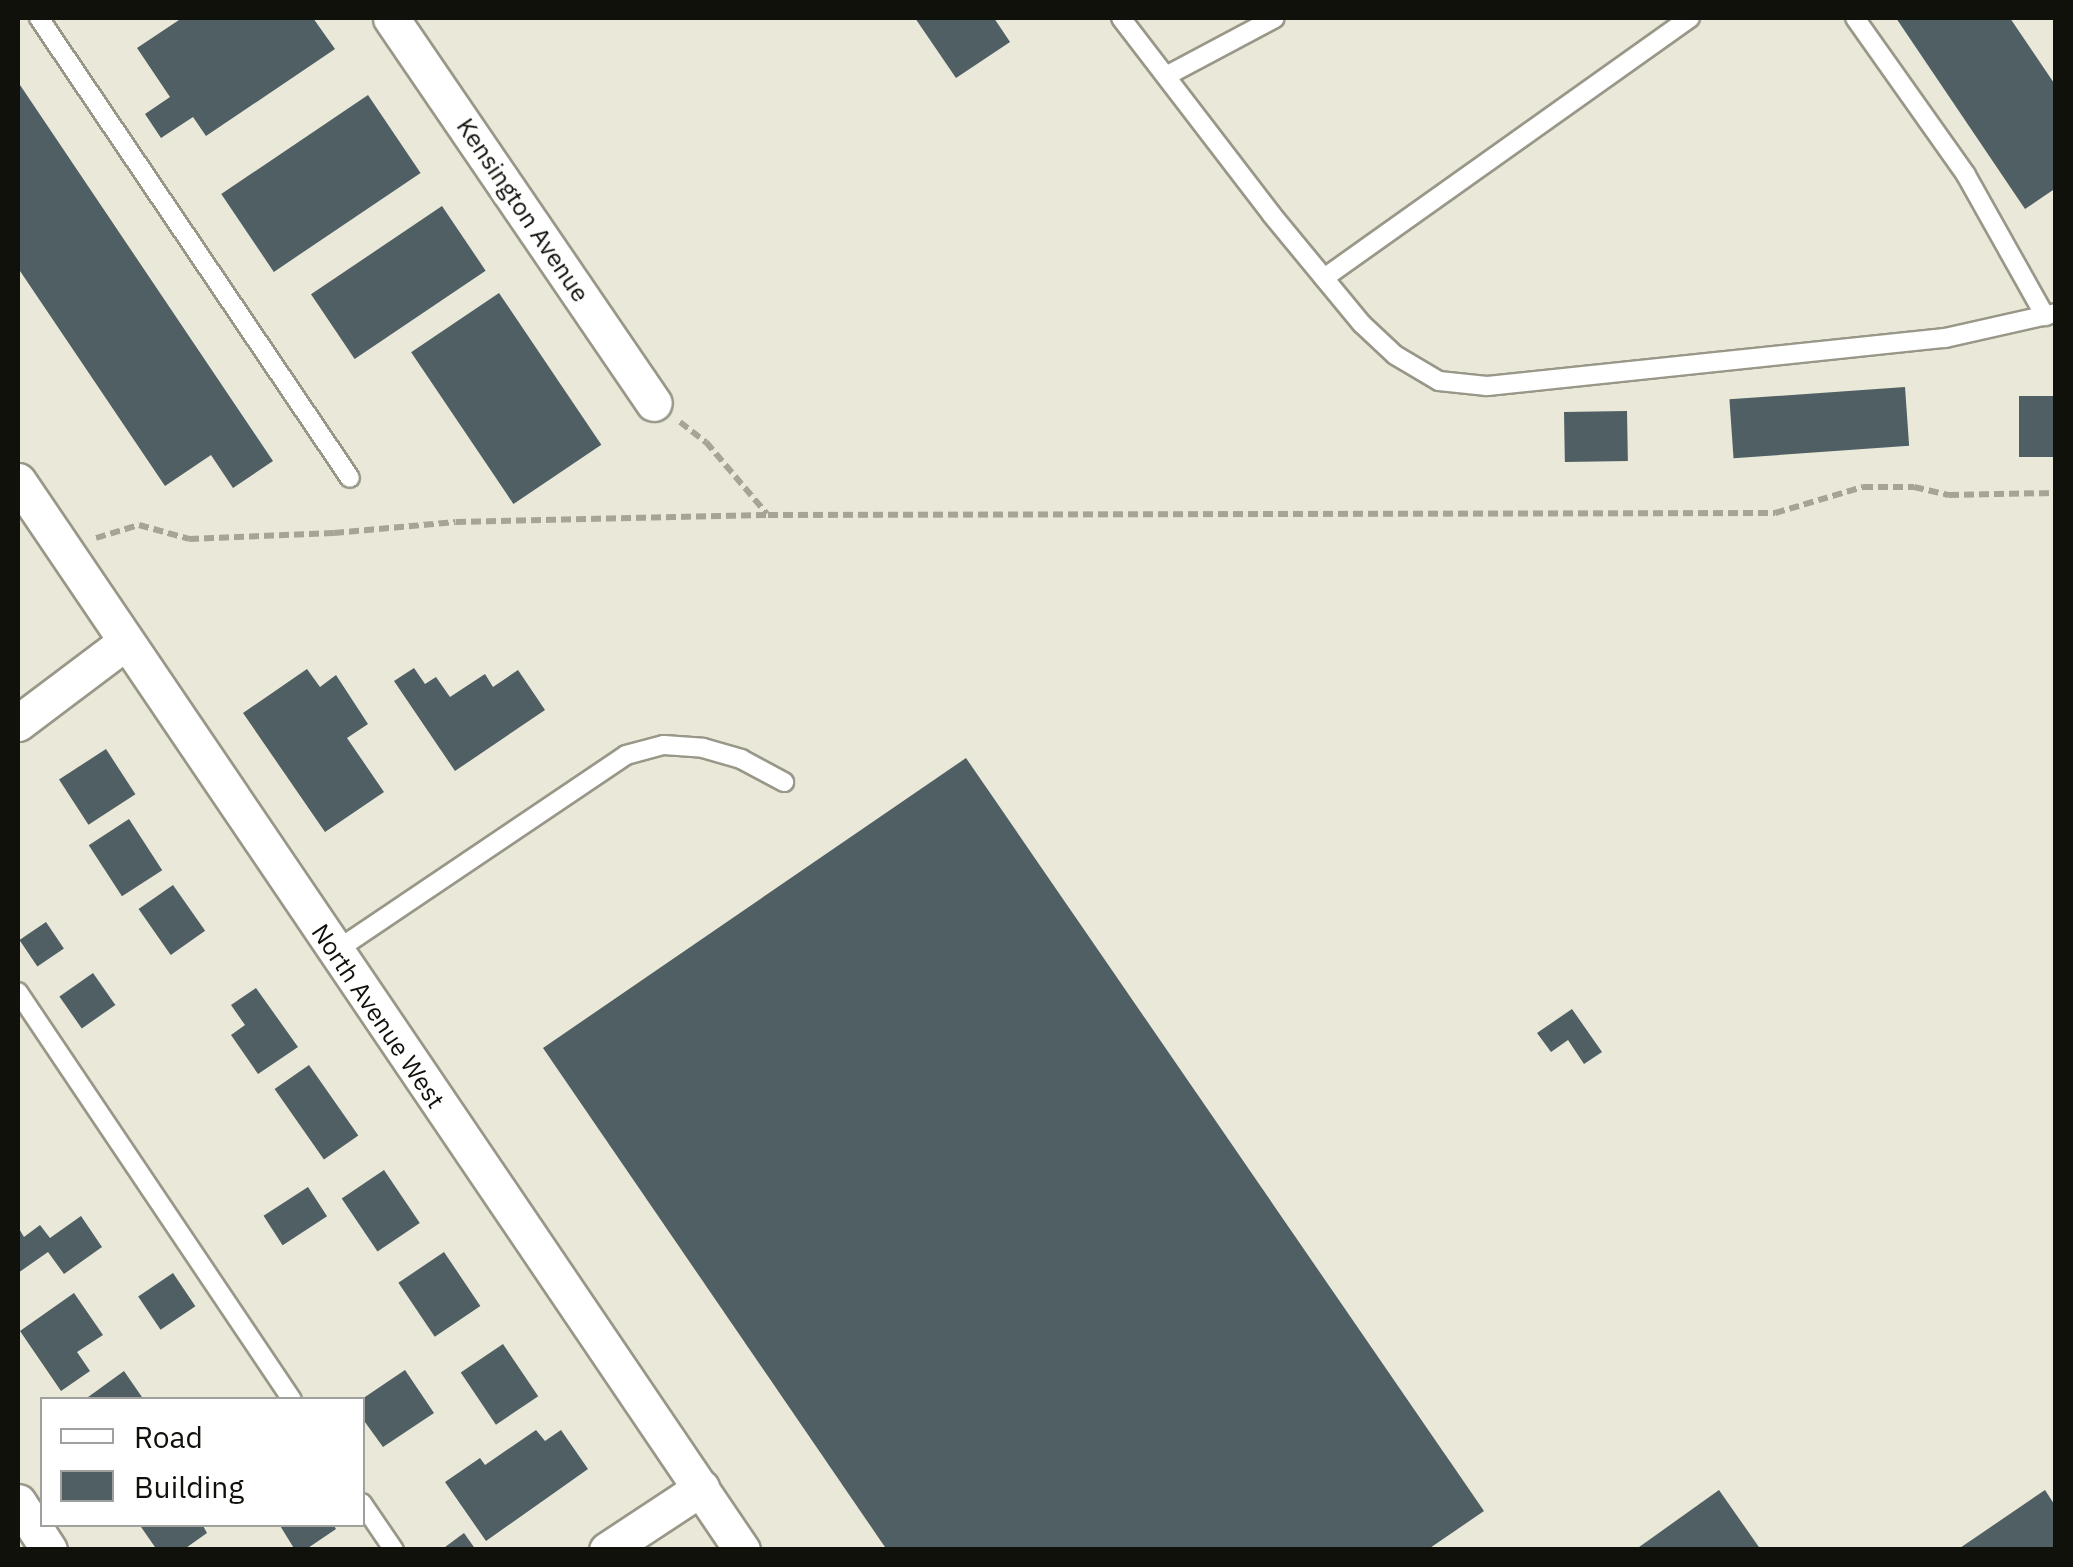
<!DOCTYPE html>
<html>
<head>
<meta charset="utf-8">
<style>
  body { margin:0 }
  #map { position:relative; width:2073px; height:1567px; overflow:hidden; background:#eae8d8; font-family:"IBM Plex Sans",sans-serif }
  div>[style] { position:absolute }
  .building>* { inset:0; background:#4f5f64; transform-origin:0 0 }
  .path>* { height:6px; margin-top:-3px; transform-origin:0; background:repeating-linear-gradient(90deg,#a6a497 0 10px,transparent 0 15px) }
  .roads { filter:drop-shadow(2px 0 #999788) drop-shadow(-2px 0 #999788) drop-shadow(0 2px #999788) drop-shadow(0 -2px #999788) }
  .service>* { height:18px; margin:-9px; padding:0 9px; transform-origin:9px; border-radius:9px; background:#fff }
  .minor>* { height:35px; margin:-17.5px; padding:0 17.5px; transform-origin:17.5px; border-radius:17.5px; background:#fff }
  span { translate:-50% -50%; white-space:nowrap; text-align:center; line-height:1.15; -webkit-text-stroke:10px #fff; paint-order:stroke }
  .street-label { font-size:25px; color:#11110b }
  .frame { position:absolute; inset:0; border:20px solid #11110b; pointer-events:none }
  .legend { position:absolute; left:40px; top:1397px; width:325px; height:130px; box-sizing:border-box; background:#fff; border:2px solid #a0a09d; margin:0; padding:12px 18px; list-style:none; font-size:30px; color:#11110b }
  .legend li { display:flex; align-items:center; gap:20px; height:50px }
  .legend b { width:50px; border:2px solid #a0a09d }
</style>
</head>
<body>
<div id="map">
  <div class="building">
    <i style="clip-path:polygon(182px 18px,313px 18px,335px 49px,206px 136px,193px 117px,161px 138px,145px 114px,170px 97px,137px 48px)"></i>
    <i style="clip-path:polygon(915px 18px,994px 18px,1010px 42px,956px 78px)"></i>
    <i style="clip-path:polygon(1896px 18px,2010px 18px,2056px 86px,2056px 188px,2025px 209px)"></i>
    <i style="clip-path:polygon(18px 82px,273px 461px,233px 488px,211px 455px,165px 486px,18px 268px)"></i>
    <i style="left:368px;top:95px;width:94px;height:177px;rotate:56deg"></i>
    <i style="left:442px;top:206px;width:78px;height:158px;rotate:56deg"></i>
    <i style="left:499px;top:293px;width:183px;height:106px;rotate:56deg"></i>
    <i style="left:1905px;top:387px;width:59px;height:176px;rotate:86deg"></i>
    <i style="left:2056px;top:396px;width:61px;height:37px;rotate:90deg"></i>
    <i style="left:1627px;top:411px;width:50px;height:63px;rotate:89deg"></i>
    <i style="clip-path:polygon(414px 668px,425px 684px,436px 677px,450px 697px,485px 674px,493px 687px,518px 670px,545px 710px,455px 771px,394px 681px)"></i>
    <i style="clip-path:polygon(307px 669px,320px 687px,336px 675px,368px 724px,347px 738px,384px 792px,325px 832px,243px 713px)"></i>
    <i style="left:106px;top:749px;width:54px;height:56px;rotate:57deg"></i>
    <i style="clip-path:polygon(966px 758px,1484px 1511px,1427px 1550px,887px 1550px,543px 1048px)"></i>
    <i style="left:129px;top:819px;width:61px;height:48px;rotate:57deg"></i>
    <i style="left:173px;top:885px;width:56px;height:42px;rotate:55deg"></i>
    <i style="left:46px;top:922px;width:32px;height:32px;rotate:56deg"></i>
    <i style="left:93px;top:973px;width:39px;height:41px;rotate:55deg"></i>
    <i style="clip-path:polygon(256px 988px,298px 1047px,258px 1074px,231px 1035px,245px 1025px,231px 1005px)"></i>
    <i style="clip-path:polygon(1572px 1009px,1602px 1052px,1584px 1064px,1568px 1040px,1551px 1052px,1537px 1033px)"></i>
    <i style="left:309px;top:1065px;width:86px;height:42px;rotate:55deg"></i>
    <i style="left:384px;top:1170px;width:64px;height:51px;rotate:56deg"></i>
    <i style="left:308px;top:1187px;width:35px;height:53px;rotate:57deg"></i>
    <i style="clip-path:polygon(81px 1216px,102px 1247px,64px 1274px,48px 1252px,18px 1273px,18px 1227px,24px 1237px,40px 1225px,50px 1238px)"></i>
    <i style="left:444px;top:1252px;width:65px;height:55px;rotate:56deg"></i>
    <i style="left:173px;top:1273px;width:40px;height:42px;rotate:56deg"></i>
    <i style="clip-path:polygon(74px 1293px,103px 1335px,77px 1352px,90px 1371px,61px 1391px,20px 1331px)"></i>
    <i style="left:503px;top:1344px;width:63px;height:51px;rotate:56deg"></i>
    <i style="clip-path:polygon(405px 1370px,434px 1413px,383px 1447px,362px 1418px,362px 1399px)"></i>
    <i style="clip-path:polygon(124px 1371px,144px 1400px,84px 1400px)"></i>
    <i style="clip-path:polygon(536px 1430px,545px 1441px,561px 1430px,588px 1469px,486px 1541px,445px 1482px,480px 1458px,485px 1465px)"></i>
    <i style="clip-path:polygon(1719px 1490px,1761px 1550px,1635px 1550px)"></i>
    <i style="clip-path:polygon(2045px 1490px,2056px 1507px,2056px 1550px,1957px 1550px)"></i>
    <i style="clip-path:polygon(139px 1524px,202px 1524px,207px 1533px,183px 1550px,157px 1550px)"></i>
    <i style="clip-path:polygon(279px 1524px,333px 1524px,336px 1529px,305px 1550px,295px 1550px)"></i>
    <i style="clip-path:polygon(464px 1533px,476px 1550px,441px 1550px)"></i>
  </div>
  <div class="path">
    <i style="left:680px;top:422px;width:33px;rotate:38deg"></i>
    <i style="left:706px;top:442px;width:94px;rotate:49.7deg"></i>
    <i style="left:96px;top:538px;width:45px;rotate:-16.8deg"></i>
    <i style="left:139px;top:525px;width:52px;rotate:15.6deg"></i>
    <i style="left:189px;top:539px;width:145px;rotate:-2.4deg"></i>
    <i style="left:334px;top:533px;width:122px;rotate:-5.2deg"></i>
    <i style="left:456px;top:522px;width:312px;rotate:-1.3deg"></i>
    <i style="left:768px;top:515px;width:1007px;rotate:-0.11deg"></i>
    <i style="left:1775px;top:513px;width:92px;rotate:-16.5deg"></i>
    <i style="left:1863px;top:487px;width:51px"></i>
    <i style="left:1914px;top:487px;width:36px;rotate:13deg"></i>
    <i style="left:1949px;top:495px;width:107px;rotate:-1.1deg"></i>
  </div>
  <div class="roads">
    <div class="service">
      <i style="left:39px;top:18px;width:555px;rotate:55.94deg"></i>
      <i style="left:1121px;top:18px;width:248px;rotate:52.5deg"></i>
      <i style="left:1272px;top:215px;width:141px;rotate:50.5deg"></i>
      <i style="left:1362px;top:324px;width:45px;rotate:43.2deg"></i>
      <i style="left:1395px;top:355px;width:51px;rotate:30.6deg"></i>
      <i style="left:1439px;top:381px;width:48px;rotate:5.9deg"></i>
      <i style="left:1487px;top:386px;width:461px;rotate:-6deg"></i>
      <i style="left:1945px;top:338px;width:114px;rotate:-12.7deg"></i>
      <i style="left:1855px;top:18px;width:192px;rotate:54.7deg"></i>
      <i style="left:1966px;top:175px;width:162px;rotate:60.7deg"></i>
      <i style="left:1166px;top:76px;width:123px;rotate:-28deg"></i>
      <i style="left:1324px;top:278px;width:449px;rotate:-35.4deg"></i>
      <i style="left:334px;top:952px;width:352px;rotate:-34deg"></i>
      <i style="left:626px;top:755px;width:39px;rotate:-15deg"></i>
      <i style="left:664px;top:745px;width:39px;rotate:4deg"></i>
      <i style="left:703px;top:748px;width:40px;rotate:16deg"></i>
      <i style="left:741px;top:759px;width:49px;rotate:28.1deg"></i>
      <i style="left:18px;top:992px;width:491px;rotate:56.1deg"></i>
      <i style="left:362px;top:1503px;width:57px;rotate:55.8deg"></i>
    </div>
    <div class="minor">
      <i style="left:391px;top:18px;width:466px;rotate:55.7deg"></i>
      <i style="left:18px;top:481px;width:1291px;rotate:55.89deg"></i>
      <i style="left:18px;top:723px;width:133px;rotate:-37deg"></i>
      <i style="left:18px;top:1502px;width:57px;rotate:57.1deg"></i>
      <i style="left:607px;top:1550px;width:113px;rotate:-33.4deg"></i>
    </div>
  </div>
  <div class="street-label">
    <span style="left:523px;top:210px;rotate:56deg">Kensington Avenue</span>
    <span style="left:378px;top:1016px;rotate:56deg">North Avenue West</span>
  </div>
  <div class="frame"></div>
  <ul class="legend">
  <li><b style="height:12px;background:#fff"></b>Road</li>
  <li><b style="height:28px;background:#4f5f64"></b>Building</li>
  </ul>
</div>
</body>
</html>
